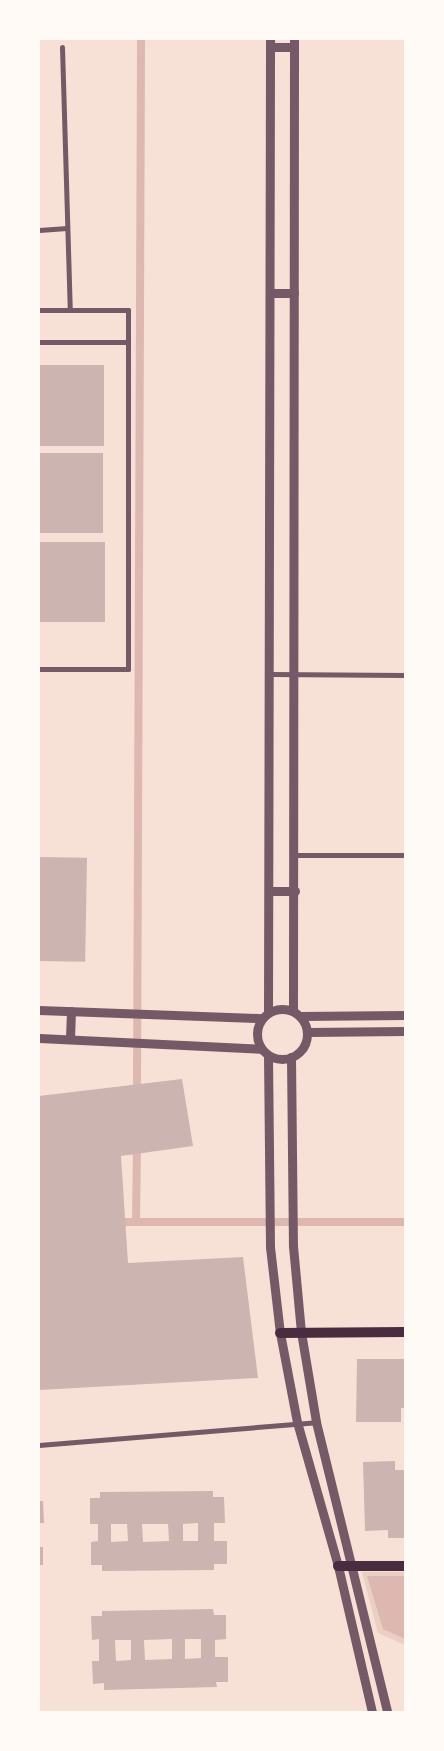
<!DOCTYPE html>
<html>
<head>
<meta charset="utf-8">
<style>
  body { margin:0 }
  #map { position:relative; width:444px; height:1751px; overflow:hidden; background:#f7e1d7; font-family:Helvetica,sans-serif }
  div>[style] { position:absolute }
  .green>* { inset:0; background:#ebcfc5 }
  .water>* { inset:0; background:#dcb8b0 }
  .stream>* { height:8px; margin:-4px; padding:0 4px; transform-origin:4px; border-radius:4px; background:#dcb8b0 }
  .building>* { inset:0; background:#ccb4b1; transform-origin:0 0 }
  .minor>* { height:5px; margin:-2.5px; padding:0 2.5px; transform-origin:2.5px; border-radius:2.5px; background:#755966 }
  .tertiary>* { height:9px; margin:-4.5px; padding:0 4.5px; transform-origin:4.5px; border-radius:4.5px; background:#755966 }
  .tertiary>.ring { margin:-4.5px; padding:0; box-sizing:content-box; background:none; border:9px solid #755966; border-radius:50% }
  .secondary>* { height:10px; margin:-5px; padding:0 5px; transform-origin:5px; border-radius:5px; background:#4a2c40 }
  span { translate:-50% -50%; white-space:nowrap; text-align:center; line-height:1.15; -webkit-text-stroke:5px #fffaf5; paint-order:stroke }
  .frame { position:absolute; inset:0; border:40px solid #fffaf5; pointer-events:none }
</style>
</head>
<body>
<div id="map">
  <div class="green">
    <i style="clip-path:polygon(362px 1572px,405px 1572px,405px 1645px,378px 1633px)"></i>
  </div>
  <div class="water">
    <i style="clip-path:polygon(367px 1576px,405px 1576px,405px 1639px,383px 1629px)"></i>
  </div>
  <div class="stream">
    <i style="left:137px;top:1093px;width:1054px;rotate:-89.78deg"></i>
    <i style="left:116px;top:1222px;width:289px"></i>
    <i style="left:136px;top:1222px;width:78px;rotate:-89.3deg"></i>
  </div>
  <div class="building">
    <i style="left:39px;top:365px;width:65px;height:81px"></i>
    <i style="left:39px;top:453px;width:64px;height:80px"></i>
    <i style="left:39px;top:542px;width:66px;height:80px"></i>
    <i style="left:39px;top:857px;width:48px;height:104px;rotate:1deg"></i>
    <i style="clip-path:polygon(182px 1079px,193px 1146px,121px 1156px,128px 1263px,243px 1257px,258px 1378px,39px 1390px,39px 1096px)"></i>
    <i style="clip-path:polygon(357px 1359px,405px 1359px,405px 1408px,401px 1408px,401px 1422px,356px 1422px)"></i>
    <i style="clip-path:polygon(395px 1461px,395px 1470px,405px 1470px,405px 1538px,388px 1538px,388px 1530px,365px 1531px,363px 1462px)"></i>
    <i style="clip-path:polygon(evenodd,213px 1491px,213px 1497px,224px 1497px,225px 1523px,214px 1523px,214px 1541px,227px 1541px,227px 1564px,214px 1564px,214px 1570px,102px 1571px,102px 1565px,91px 1565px,91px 1542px,98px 1541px,98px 1524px,90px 1524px,90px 1498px,100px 1498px,100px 1492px,213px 1491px,198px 1523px,198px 1541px,183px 1541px,183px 1524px,198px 1523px,213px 1491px,111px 1524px,127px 1524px,128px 1541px,111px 1542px,111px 1524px,213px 1491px,142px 1524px,168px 1524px,169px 1541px,143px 1542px,142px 1524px)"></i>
    <i style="clip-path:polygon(39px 1501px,43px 1501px,44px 1523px,39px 1523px)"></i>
    <i style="left:39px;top:1547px;width:4px;height:18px"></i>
    <i style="clip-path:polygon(evenodd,213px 1609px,214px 1615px,226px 1615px,226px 1639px,215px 1640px,215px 1657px,228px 1657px,228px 1682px,216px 1682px,217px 1687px,104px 1690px,104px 1683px,93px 1684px,92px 1661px,99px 1661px,99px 1639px,92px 1640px,91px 1616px,102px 1616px,102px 1611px,213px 1609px,172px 1639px,172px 1659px,145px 1660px,144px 1640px,172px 1639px,213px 1609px,185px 1639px,201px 1639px,201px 1658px,185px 1659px,185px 1639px,213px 1609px,115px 1640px,131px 1640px,131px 1660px,116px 1661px,115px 1640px)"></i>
  </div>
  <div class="minor">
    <i style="left:62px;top:47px;width:263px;rotate:88.3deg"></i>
    <i style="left:39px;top:230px;width:28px;rotate:-4deg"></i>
    <i style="left:39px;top:310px;width:89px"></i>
    <i style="left:128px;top:310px;width:359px;rotate:90deg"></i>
    <i style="left:128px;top:669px;width:89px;rotate:180deg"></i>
    <i style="left:39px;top:342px;width:89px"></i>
    <i style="left:270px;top:674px;width:135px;rotate:0.4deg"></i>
    <i style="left:295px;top:855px;width:110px"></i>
    <i style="left:39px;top:1445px;width:278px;rotate:-4.7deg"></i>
  </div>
  <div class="tertiary">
    <i style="left:270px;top:47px;width:24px"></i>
    <i style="left:271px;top:293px;width:23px"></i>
    <i style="left:269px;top:891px;width:26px"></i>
    <i class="ring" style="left:257px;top:1009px;width:41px;height:41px"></i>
    <i style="left:39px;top:1010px;width:223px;rotate:2.1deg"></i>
    <i style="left:293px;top:1011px;width:972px;rotate:-89.94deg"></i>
    <i style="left:268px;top:1012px;width:973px;rotate:-89.88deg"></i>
    <i style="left:300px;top:1016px;width:105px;rotate:-0.5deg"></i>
    <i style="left:308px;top:1032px;width:97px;rotate:-0.6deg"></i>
    <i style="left:39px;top:1038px;width:222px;rotate:2.8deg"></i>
    <i style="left:70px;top:1039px;width:28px;rotate:-88deg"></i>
    <i style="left:268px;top:1055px;width:192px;rotate:89.4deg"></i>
    <i style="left:270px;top:1247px;width:87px;rotate:83.4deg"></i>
    <i style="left:280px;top:1333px;width:91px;rotate:79.2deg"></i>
    <i style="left:297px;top:1422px;width:150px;rotate:74.1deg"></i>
    <i style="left:338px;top:1566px;width:150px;rotate:76.9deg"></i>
    <i style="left:291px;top:1057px;width:189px;rotate:89.4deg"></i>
    <i style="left:293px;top:1246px;width:86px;rotate:84.7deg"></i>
    <i style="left:301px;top:1332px;width:91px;rotate:80.5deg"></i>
    <i style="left:316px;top:1422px;width:299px;rotate:76.2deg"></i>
  </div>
  <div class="secondary">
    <i style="left:280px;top:1333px;width:125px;rotate:-0.5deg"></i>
    <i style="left:338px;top:1566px;width:67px"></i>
  </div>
  <div class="frame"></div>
</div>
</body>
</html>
